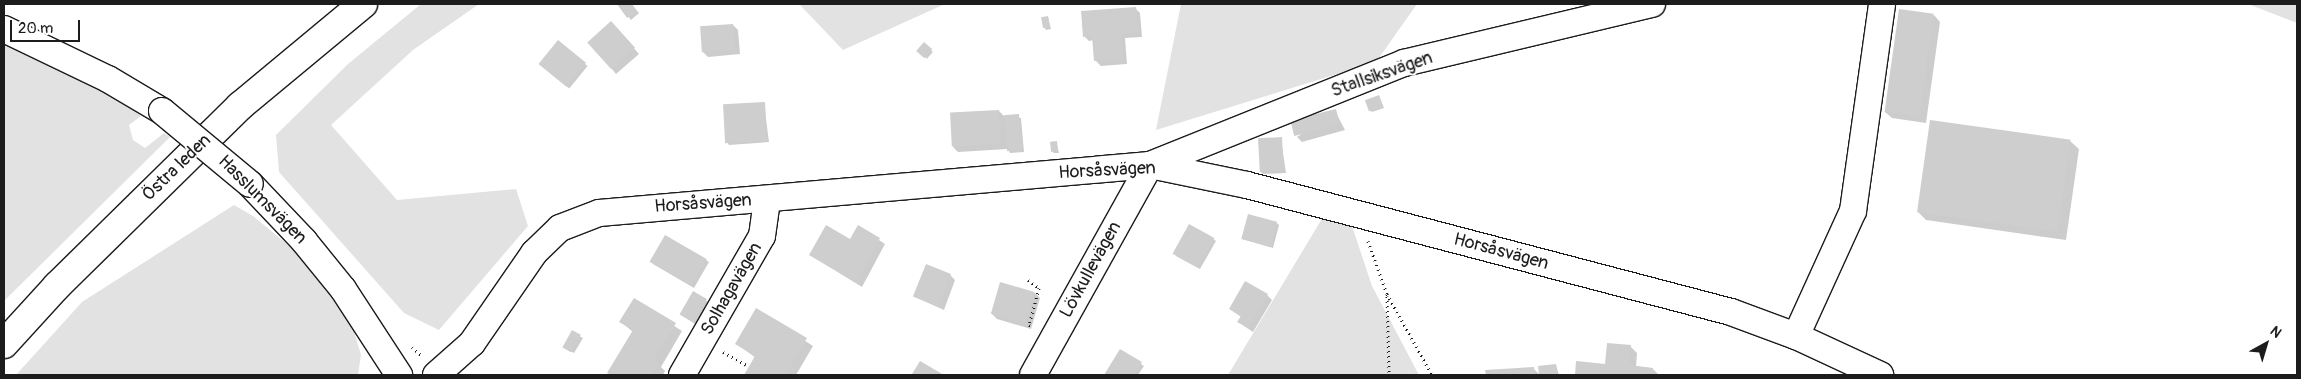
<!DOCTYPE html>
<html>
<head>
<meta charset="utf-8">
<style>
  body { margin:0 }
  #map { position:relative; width:2301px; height:379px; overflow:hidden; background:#fff; font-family:Pangolin,sans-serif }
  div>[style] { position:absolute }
  .green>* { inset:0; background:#e2e2e2 }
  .shadow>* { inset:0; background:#0003; transform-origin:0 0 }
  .building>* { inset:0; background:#cecece; transform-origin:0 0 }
  .path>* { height:3px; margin-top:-1.5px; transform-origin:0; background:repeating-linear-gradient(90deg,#1c1c1c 0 1px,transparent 0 5px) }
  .roads { filter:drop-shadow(1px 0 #1c1c1c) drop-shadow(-1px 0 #1c1c1c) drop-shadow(0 1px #1c1c1c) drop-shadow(0 -1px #1c1c1c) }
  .street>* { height:26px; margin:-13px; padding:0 13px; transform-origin:13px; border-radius:13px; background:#fff }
  .highway>* { height:28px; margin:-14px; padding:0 14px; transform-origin:14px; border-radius:14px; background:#fff }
  .bridges { filter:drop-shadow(1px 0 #1c1c1c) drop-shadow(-1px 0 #1c1c1c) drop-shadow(0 1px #1c1c1c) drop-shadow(0 -1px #1c1c1c) }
  .street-bridge>* { height:26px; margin:-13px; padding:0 13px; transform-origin:13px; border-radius:13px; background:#fff }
  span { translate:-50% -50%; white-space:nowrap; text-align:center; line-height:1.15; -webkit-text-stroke:4px #fff; paint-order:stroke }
  .street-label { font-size:18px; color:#1c1c1c }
  .frame { position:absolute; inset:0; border:5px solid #1c1c1c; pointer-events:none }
  .north { position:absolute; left:2241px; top:319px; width:50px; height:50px; -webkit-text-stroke:4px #fff; paint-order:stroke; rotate:39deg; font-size:14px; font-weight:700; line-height:20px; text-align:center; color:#1c1c1c }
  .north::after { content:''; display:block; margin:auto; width:18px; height:22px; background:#1c1c1c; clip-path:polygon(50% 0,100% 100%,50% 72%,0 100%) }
  .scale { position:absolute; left:10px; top:20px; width:70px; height:22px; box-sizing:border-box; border:2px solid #1c1c1c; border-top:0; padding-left:6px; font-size:15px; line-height:18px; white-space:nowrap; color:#1c1c1c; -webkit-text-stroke:4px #fff; paint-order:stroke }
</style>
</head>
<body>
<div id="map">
  <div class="green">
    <i style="clip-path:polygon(421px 4px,479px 4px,413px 50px,331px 125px,397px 200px,516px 189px,528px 226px,439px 330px,404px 313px,279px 172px,276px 135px,348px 64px)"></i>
    <i style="clip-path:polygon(799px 4px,945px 4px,843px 50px)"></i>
    <i style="clip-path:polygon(1181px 4px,1417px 4px,1376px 62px,1156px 130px)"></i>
    <i style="clip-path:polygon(2248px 4px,2297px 4px,2297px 23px)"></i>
    <i style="clip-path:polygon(4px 43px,122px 101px,141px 116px,129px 125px,133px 140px,145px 148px,164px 133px,170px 137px,4px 301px)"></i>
    <i style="clip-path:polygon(234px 205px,253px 216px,299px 254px,352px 325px,361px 355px,358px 375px,16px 375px,82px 302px)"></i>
    <i style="clip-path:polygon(1323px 217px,1351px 223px,1372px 286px,1419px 375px,1228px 375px)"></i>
  </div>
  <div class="shadow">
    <i style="clip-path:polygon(618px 4px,631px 4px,639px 13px,631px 20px)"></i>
    <i style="clip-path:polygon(1135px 8px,1140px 13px,1142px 37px,1125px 38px,1127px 64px,1101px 66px,1096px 61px,1094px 40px,1089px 41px,1084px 36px)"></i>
    <i style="clip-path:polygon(1934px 15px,1940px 22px,1926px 123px,1892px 118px,1885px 112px)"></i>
    <i style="clip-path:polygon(1048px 17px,1051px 29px,1046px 30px,1044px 27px)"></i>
    <i style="clip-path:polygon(733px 25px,738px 30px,740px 54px,708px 57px,703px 52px)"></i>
    <i style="clip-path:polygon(615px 27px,639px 54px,616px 74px,612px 69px)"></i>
    <i style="left:558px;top:42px;width:38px;height:29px;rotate:39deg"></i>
    <i style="left:924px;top:44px;width:12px;height:9px;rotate:42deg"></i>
    <i style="clip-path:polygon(1379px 96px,1384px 108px,1372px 112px,1370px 110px)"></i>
    <i style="clip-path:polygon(764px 104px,769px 142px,729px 145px,727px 142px)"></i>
    <i style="clip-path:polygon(999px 111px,1004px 116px,1021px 118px,1024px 152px,1010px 153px,1008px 149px,958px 152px,953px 147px)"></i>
    <i style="clip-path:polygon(1335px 111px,1345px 130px,1302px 142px,1297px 137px)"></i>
    <i style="clip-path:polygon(1281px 139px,1286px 173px,1263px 174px,1261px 172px)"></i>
    <i style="clip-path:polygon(2070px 141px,2079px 149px,2066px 240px,1926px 220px,1918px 212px)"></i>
    <i style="clip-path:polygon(1056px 142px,1059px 153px,1054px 153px,1052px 151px)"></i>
    <i style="clip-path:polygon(1277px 223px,1279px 225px,1273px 248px,1243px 239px)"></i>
    <i style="clip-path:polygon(859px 227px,885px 244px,862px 287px,810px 255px,850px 241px)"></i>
    <i style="clip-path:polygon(1213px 239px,1216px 241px,1200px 269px,1176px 256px)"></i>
    <i style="clip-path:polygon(706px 260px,709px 262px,694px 288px,653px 264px)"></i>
    <i style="clip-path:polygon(950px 275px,955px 280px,944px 310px,915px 297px)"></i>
    <i style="clip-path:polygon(1001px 284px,1035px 293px,1040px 298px,1031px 329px,997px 319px,992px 314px)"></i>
    <i style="clip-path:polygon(1267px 295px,1272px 300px,1253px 332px,1244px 326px,1239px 321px,1241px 317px,1230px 309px)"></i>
    <i style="clip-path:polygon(634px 300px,682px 331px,661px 367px,665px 371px,663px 375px,609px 373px,633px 332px,621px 322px)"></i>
    <i style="clip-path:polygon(706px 300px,708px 303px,695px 324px,680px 314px)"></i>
    <i style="clip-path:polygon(757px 310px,813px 346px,796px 375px,746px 375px,756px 358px,737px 344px)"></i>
    <i style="clip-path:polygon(572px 332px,583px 338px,574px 353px,566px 349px)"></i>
    <i style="clip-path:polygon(1630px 346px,1637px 353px,1636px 367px,1653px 369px,1659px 375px,1576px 375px,1577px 362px,1606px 365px)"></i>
    <i style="clip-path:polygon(1120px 350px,1144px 366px,1138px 375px,1105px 375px)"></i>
    <i style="clip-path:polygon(920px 362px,942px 375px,915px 375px)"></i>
    <i style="clip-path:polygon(1556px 365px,1559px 375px,1487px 375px,1487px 371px,1533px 368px,1540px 375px)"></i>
  </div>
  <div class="building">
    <i style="clip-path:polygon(617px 4px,632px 4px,637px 11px,627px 18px)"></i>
    <i style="clip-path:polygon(1136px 7px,1138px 32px,1121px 34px,1123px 59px,1094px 61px,1092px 36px,1083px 37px,1081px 11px)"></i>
    <i style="left:1899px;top:9px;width:35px;height:104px;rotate:8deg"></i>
    <i style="left:1048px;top:16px;width:11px;height:7px;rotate:80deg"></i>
    <i style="left:611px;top:21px;width:36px;height:32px;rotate:48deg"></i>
    <i style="left:733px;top:24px;width:26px;height:33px;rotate:86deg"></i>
    <i style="left:558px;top:40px;width:36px;height:31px;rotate:39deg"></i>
    <i style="left:924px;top:42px;width:11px;height:12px;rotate:41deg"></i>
    <i style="left:1379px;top:95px;width:12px;height:15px;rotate:70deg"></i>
    <i style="left:765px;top:102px;width:39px;height:42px;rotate:87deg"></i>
    <i style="left:1336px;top:109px;width:16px;height:47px;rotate:76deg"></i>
    <i style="left:999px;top:110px;width:34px;height:49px;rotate:87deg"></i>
    <i style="left:1019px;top:114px;width:36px;height:15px;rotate:85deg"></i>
    <i style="left:1930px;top:120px;width:142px;height:93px;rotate:8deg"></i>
    <i style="left:1282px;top:137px;width:34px;height:24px;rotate:87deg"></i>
    <i style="left:1057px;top:141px;width:10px;height:7px;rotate:84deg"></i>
    <i style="left:1248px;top:214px;width:30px;height:26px;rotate:15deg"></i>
    <i style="left:1189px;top:224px;width:29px;height:34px;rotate:29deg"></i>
    <i style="clip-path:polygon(826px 225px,850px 239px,858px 225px,880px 238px,857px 283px,809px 255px)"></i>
    <i style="left:665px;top:235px;width:48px;height:31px;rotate:30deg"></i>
    <i style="left:926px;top:264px;width:27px;height:35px;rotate:22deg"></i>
    <i style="clip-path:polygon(1245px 281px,1268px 294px,1248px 328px,1237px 322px,1241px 316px,1229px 309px)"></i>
    <i style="left:1000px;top:282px;width:36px;height:33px;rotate:16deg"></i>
    <i style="left:693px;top:291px;width:16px;height:27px;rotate:30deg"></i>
    <i style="clip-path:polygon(634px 298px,676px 323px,654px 360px,659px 363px,652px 375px,611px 375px,607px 373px,633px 330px,619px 322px)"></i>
    <i style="clip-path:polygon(756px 308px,807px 338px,786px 375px,744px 375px,755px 356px,735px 344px)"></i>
    <i style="left:572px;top:330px;width:10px;height:20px;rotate:29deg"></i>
    <i style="clip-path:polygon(1607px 343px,1631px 345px,1629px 365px,1653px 368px,1653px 375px,1575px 375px,1576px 361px,1605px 364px)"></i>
    <i style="clip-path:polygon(1120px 349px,1142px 362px,1134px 375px,1104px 375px)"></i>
    <i style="clip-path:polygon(920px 361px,944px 375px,912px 374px)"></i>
    <i style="clip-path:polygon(1556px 364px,1557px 375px,1539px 375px,1538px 366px)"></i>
    <i style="clip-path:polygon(1534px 367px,1534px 375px,1486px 375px,1485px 370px)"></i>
  </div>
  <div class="path">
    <i style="left:1368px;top:241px;width:56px;rotate:70.3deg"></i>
    <i style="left:1387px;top:294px;width:93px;rotate:60.9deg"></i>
    <i style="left:1028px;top:280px;width:14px;rotate:36deg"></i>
    <i style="left:1039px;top:288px;width:38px;rotate:105deg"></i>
    <i style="left:1029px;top:325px;width:4px;rotate:27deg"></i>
    <i style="left:1387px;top:296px;width:79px;rotate:88.5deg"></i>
    <i style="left:412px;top:347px;width:13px;rotate:42deg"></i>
    <i style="left:723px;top:352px;width:26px;rotate:29deg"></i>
  </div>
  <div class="roads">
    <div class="street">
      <i style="left:4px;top:29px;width:115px;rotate:25.7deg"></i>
      <i style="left:108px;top:79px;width:63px;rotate:30.7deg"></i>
      <i style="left:250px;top:184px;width:79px;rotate:46.5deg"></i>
      <i style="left:304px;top:241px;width:62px;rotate:50.9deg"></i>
      <i style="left:343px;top:289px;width:103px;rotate:56.9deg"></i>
      <i style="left:1796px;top:336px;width:137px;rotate:-65.5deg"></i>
      <i style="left:1853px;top:211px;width:209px;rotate:-82deg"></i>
      <i style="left:436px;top:375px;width:48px;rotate:-41.6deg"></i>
      <i style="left:472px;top:343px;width:109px;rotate:-55.4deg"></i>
      <i style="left:534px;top:253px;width:36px;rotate:-44deg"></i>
      <i style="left:560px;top:228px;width:42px;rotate:-21deg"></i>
      <i style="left:599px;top:213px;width:553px;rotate:-4.98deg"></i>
      <i style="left:1150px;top:165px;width:99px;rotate:11.7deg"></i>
      <i style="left:1247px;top:185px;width:500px;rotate:14.7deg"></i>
      <i style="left:1731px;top:312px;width:69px;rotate:20.3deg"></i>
      <i style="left:1796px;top:336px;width:93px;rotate:24.9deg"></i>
      <i style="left:682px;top:375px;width:160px;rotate:-60.1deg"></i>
      <i style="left:762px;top:236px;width:37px;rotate:-82deg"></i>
      <i style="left:1033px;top:375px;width:240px;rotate:-60.9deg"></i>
      <i style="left:1150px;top:165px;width:274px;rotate:-21.9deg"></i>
      <i style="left:1404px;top:63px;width:255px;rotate:-13.4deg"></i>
    </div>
    <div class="highway">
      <i style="left:4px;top:344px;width:79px;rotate:-47.6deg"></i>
      <i style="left:57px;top:286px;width:257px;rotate:-44.5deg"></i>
      <i style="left:240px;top:106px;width:160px;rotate:-39.7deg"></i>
    </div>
  </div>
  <div class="bridges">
    <div class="street-bridge">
      <i style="left:162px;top:111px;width:114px;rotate:39.7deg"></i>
    </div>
  </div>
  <div class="street-label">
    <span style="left:1382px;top:75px;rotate:-19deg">Stallsiksvägen</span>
    <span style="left:177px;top:168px;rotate:-44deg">Östra leden</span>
    <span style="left:1107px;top:171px;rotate:-3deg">Horsåsvägen</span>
    <span style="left:262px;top:200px;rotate:45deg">Hasslumsvägen</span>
    <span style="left:703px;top:204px;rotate:-4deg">Horsåsvägen</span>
    <span style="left:1501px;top:252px;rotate:15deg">Horsåsvägen</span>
    <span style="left:1091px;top:270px;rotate:-61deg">Lövkullevägen</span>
    <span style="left:732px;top:289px;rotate:-60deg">Solhagavägen</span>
  </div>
  <div class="frame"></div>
  <div class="north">N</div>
  <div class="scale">20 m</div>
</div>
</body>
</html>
